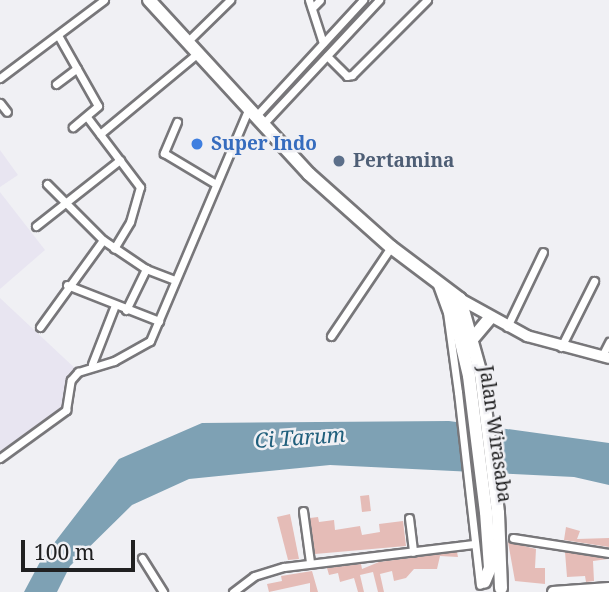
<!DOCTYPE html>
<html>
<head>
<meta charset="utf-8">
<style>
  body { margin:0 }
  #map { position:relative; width:609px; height:592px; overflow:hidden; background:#f0f0f4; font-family:"Noto Serif",serif }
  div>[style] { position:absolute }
  .built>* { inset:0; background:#e8e5f1 }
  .water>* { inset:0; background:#7ea1b4 }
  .building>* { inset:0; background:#e5bcb7; transform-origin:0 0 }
  .roads { filter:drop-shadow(2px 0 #78777a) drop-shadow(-2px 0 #78777a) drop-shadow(0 2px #78777a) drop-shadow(0 -2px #78777a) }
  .street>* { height:7px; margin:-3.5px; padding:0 3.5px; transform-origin:3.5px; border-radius:3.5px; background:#fff }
  .secondary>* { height:10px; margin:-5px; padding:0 5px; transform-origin:5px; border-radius:5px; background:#fff }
  .primary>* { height:12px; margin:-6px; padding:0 6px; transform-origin:6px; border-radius:6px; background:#fff }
  .dots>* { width:19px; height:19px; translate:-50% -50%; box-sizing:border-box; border:4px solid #f0f0f4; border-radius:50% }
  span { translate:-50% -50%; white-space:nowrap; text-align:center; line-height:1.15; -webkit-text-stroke:5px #f0f0f4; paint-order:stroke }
  .shop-label { font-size:19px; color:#366cbe; font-weight:700 }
  .left { translate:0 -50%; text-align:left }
  .service-label { font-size:19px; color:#4e5e75; font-weight:700 }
  .street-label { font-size:19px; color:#202021 }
  .water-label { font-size:21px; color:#205f7c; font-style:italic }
  .scale { position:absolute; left:21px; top:540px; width:114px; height:32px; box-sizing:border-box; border:4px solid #202021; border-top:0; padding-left:9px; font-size:21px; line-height:24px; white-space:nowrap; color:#202021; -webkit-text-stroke:5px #f0f0f4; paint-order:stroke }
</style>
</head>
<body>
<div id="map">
  <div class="built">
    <i style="clip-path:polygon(0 150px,18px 175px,0 187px)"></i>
    <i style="clip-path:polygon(0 192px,45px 250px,0 289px)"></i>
    <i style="clip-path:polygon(0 298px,79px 372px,66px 384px,62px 410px,0 457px)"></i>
  </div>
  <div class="water">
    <i style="clip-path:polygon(449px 421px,609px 443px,609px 485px,574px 477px,330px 465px,189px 479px,132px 505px,70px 566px,57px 592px,24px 592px,41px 560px,119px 459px,202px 423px)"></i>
  </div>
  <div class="building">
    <i style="left:369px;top:495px;width:16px;height:9px;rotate:83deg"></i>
    <i style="clip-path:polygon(290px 514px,299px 559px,288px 560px,277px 517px)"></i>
    <i style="clip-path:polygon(318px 517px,319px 522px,334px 520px,335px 530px,360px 526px,362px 535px,380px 532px,379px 524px,403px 521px,406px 546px,315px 554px,310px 518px)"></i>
    <i style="clip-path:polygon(566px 527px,580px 531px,577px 539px,609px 538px,609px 547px,564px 540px)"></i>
    <i style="clip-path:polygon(508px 542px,536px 549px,535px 568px,545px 568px,545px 584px,515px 581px)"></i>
    <i style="clip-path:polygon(457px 552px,458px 557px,440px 556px,437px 569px,414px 569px,406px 578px,394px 581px,392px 571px,380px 574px,384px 592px,378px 592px,373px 572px,360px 575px,364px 592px,358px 592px,354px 578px,340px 582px,338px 573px,329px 575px,327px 568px,361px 564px,362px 569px,379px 562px)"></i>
    <i style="clip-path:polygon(565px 552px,608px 559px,593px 561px,594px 581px,586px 582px,585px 576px,567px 577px)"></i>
    <i style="clip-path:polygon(312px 571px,318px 592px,310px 592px,310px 583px,269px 592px,267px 584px,282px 581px,281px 576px)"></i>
  </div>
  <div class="roads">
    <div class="street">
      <i style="left:309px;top:0;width:45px;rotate:72deg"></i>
      <i style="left:312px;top:8px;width:11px;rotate:-45deg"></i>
      <i style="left:59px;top:37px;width:79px;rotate:60.5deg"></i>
      <i style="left:98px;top:106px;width:33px;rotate:140deg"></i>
      <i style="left:188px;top:41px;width:59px;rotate:-44.3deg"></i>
      <i style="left:327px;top:56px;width:28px;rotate:45deg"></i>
      <i style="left:347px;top:76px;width:5px;rotate:-11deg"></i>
      <i style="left:352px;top:75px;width:106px;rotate:-45deg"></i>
      <i style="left:0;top:78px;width:130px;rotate:-36.9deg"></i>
      <i style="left:56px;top:84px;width:26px;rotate:-37deg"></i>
      <i style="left:0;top:103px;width:11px;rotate:52deg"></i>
      <i style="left:256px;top:116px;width:158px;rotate:-47.3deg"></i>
      <i style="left:87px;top:117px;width:88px;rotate:52.9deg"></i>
      <i style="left:140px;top:187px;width:36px;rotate:106deg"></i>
      <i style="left:130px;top:222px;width:31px;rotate:121deg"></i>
      <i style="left:177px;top:122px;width:34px;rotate:113deg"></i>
      <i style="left:164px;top:153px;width:58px;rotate:31deg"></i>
      <i style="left:263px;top:124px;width:170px;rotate:-46.9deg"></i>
      <i style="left:100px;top:134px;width:127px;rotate:-39.6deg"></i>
      <i style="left:47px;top:184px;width:79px;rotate:45deg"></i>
      <i style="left:103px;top:240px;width:52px;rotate:34deg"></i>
      <i style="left:146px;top:269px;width:30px;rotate:21deg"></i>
      <i style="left:36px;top:226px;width:107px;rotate:-38.2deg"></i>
      <i style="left:67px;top:285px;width:99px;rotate:21.4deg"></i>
      <i style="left:437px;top:285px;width:29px;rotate:70deg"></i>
      <i style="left:447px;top:312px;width:81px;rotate:82.2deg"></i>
      <i style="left:458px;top:392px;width:194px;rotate:83.5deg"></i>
      <i style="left:126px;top:310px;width:46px;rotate:-64deg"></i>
      <i style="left:40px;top:327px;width:107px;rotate:-54.1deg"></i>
      <i style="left:507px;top:327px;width:83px;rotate:-64.4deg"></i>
      <i style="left:331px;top:336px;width:107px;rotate:-56deg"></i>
      <i style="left:561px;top:347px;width:74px;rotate:-63.4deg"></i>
      <i style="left:602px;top:356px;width:16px;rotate:-63deg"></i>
      <i style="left:92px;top:364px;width:63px;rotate:-68.7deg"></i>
      <i style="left:0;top:458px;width:82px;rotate:-36deg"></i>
      <i style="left:66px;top:410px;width:30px;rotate:-81deg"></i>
      <i style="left:71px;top:380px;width:11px;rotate:-49deg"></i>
      <i style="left:78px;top:372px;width:38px;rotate:-17deg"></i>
      <i style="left:114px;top:361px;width:41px;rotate:-29.1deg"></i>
      <i style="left:150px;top:341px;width:253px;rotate:-67deg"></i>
      <i style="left:303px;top:511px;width:51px;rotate:82.2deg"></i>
      <i style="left:409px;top:518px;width:34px;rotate:83deg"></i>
      <i style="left:513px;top:538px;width:97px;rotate:8.9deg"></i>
      <i style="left:142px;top:558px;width:40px;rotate:58deg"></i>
      <i style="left:233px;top:592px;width:26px;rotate:-37deg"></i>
      <i style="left:254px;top:576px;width:31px;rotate:-17deg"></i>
      <i style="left:284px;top:567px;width:191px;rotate:-6.9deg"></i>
    </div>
    <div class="secondary">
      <i style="left:460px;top:299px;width:77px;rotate:28.9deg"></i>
      <i style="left:527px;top:336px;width:85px;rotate:15deg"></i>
      <i style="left:553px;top:592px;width:56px;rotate:-4.1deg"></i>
    </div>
    <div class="primary">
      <i style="left:149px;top:0;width:236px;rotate:47.4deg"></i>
      <i style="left:309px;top:174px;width:110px;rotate:41.7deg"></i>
      <i style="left:391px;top:247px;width:86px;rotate:37deg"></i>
      <i style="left:460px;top:299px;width:78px;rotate:74.4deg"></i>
      <i style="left:481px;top:374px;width:140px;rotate:83deg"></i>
      <i style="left:498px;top:513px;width:75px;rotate:87.7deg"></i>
      <i style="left:449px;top:292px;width:86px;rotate:76.6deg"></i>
      <i style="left:469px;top:376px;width:137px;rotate:82.9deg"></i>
      <i style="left:486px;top:512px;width:56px;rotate:85.9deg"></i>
      <i style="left:490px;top:568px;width:15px;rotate:113deg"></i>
      <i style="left:474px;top:337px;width:23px;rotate:-50deg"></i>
    </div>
  </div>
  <div class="dots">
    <i style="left:197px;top:144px;background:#3f7fe0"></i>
    <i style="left:339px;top:161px;background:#5c6f8a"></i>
  </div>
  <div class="shop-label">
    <span class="left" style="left:211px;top:144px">Super Indo</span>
  </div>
  <div class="service-label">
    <span class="left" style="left:353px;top:161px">Pertamina</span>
  </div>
  <div class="street-label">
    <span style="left:495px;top:434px;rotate:82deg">Jalan Wirasaba</span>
  </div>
  <div class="water-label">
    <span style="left:300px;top:437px;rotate:-4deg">Ci Tarum</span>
  </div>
  <div class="scale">100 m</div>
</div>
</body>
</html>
